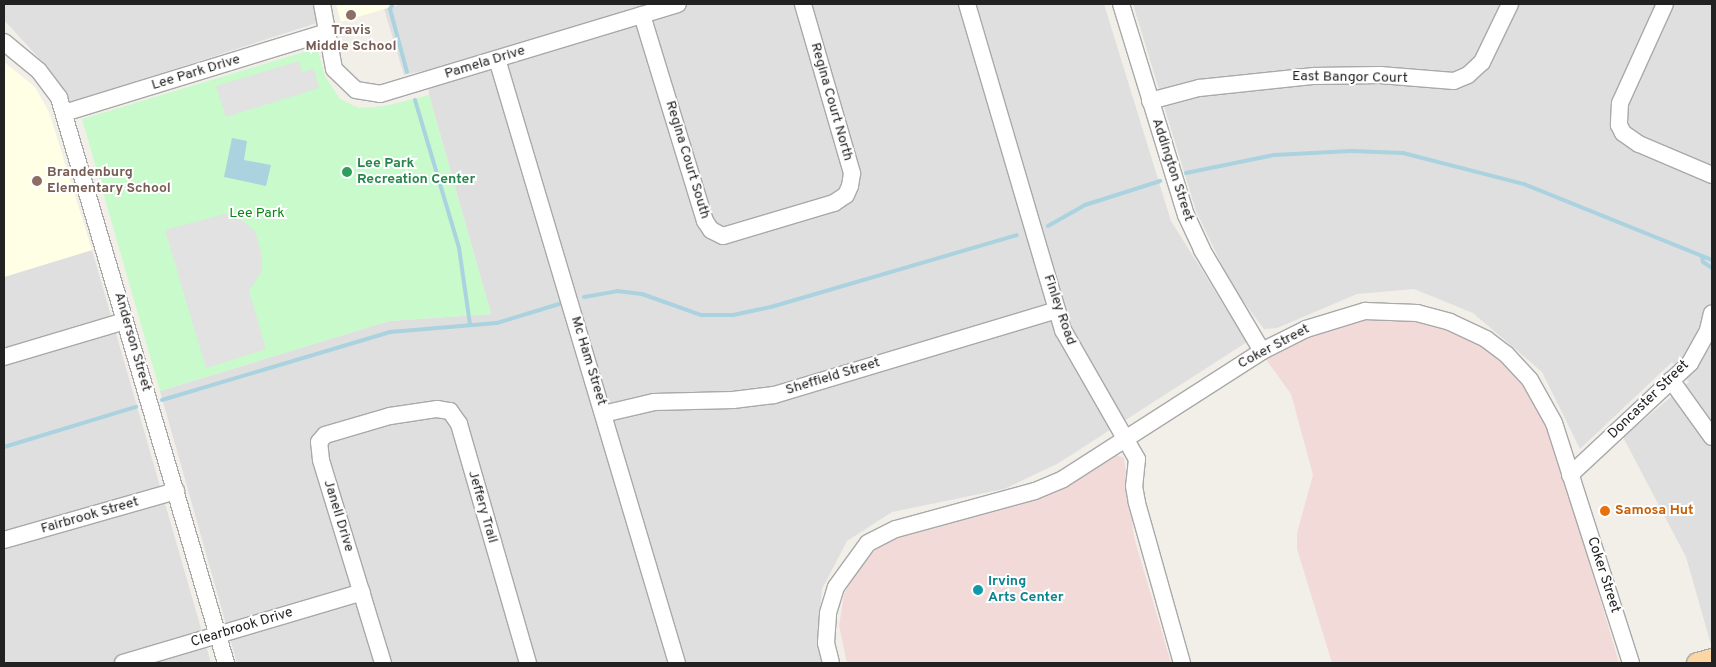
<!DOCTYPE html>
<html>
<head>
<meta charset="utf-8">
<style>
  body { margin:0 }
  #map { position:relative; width:1716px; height:667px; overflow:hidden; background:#f2efe9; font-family:Overpass,sans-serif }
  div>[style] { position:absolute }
  .residential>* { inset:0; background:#e0dfdf }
  .commercial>* { inset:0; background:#f2dad9 }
  .education>* { inset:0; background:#ffffe5 }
  .park>* { inset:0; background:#c8facc }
  .parking>* { inset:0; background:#e2e2e2 }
  .water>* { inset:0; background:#aad3df }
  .stream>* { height:4px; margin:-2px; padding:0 2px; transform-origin:2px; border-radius:2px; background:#aad3df }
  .roads { filter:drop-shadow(1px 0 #a9a9a9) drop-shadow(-1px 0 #a9a9a9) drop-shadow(0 1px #a9a9a9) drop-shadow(0 -1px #a9a9a9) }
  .minor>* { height:16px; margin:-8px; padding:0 8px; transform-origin:8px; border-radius:8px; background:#fff }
  .major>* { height:21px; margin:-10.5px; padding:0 10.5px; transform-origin:10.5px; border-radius:10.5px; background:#fcd6a4 }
  .dots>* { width:14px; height:14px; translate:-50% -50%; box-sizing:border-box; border:2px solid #fff; border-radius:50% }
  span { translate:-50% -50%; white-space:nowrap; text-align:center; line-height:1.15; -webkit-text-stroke:4px #fff; paint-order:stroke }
  .education-label { font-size:14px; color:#785e54; font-weight:700 }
  .left { translate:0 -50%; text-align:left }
  .street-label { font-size:14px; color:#222 }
  .leisure-label { font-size:14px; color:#27864d; font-weight:700 }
  .park-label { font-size:14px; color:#0c8416 }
  .food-label { font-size:14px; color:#c56008; font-weight:700 }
  .culture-label { font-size:14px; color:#0d838f; font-weight:700 }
  .frame { position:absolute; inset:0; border:5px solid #222; pointer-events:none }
</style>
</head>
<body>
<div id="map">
  <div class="residential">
    <i style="clip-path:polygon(4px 4px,314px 4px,320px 22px,69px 103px,47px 67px,4px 20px)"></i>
    <i style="clip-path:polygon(401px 4px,1104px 4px,1171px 221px,1247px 342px,1057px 464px,1004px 489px,892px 512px,847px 541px,822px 589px,818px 635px,825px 663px,237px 663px,160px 391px,389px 321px,491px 314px,429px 95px,427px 70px,404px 75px,384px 9px)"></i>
    <i style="clip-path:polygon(1133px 4px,1712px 4px,1712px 648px,1686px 557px,1623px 437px,1689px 382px,1672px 362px,1580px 449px,1542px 372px,1473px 313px,1414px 289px,1357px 294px,1277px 328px,1264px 329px,1233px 288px,1196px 211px)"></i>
    <i style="clip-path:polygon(92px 250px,211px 663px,4px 663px,4px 277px)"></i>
  </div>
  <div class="commercial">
    <i style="clip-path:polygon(1398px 316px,1448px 327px,1493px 352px,1528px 389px,1552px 435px,1619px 663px,1332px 663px,1297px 549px,1297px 533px,1313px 475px,1291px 394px,1265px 358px,1347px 319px)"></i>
    <i style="clip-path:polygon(1114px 454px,1124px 458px,1134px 537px,1171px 663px,847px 663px,839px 626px,844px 594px,859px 566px,882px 544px)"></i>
  </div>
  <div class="education">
    <i style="clip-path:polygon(336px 4px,401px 4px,341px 22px)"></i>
    <i style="clip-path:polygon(4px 62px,35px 87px,49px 112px,92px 250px,4px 277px)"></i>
  </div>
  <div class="park">
    <i style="clip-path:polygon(317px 48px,325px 76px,340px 99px,359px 108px,385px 106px,429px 95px,491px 314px,389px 321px,160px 391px,82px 119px)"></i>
  </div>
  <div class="parking">
    <i style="clip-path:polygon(299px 61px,302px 72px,314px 69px,319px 88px,226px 117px,216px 86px)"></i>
    <i style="clip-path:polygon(225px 214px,237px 216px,255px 231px,262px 256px,262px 271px,249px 291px,266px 349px,206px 368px,165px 230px)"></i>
  </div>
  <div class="water">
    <i style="clip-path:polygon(232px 138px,247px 141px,244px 160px,271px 165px,266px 186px,224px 177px)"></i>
  </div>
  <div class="stream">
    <i style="left:393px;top:4px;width:6px;rotate:121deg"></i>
    <i style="left:390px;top:9px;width:65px;rotate:74.9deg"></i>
    <i style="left:415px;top:100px;width:154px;rotate:73.4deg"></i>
    <i style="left:459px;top:248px;width:77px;rotate:81.8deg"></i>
    <i style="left:1186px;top:173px;width:90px;rotate:-11.6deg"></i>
    <i style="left:1274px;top:155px;width:77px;rotate:-3deg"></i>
    <i style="left:1351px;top:151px;width:52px;rotate:2.2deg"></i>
    <i style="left:1403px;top:153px;width:125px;rotate:14.4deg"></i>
    <i style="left:1524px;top:184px;width:203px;rotate:22deg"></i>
    <i style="left:1048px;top:226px;width:43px;rotate:-29.6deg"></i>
    <i style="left:1085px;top:205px;width:79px;rotate:-17.7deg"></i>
    <i style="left:1702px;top:256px;width:6px;rotate:81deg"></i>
    <i style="left:1703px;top:262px;width:11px;rotate:34deg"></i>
    <i style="left:584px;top:297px;width:34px;rotate:-10deg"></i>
    <i style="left:617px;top:291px;width:25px;rotate:7deg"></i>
    <i style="left:642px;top:294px;width:63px;rotate:19.6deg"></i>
    <i style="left:701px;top:315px;width:32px"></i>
    <i style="left:733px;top:315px;width:39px;rotate:-12deg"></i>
    <i style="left:771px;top:307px;width:256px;rotate:-16.3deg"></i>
    <i style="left:162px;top:400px;width:238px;rotate:-16.6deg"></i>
    <i style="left:390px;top:332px;width:107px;rotate:-4.8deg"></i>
    <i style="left:497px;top:323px;width:65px;rotate:-17deg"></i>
    <i style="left:4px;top:447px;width:138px;rotate:-16.9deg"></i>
  </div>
  <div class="roads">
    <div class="minor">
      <i style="left:322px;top:4px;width:66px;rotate:79.5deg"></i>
      <i style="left:334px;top:69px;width:30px;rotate:44deg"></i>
      <i style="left:356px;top:90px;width:24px;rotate:9deg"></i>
      <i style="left:380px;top:94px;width:311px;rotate:-16.8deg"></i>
      <i style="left:967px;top:4px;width:340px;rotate:73.6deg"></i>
      <i style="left:1063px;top:330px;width:149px;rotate:60.2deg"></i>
      <i style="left:1137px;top:459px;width:27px;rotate:96deg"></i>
      <i style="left:1134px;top:486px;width:17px;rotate:80deg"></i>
      <i style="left:1137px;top:503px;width:166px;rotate:74.3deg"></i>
      <i style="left:1121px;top:4px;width:221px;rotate:72.9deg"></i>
      <i style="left:1186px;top:215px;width:38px;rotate:65deg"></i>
      <i style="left:1202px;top:250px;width:117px;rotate:59.3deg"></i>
      <i style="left:1665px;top:4px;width:109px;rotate:114.4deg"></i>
      <i style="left:1620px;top:103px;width:22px;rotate:93deg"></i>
      <i style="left:1619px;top:125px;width:9px;rotate:63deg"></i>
      <i style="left:1623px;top:133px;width:19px;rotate:35deg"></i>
      <i style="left:1639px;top:144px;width:79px;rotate:23deg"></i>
      <i style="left:642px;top:15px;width:215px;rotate:73deg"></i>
      <i style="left:705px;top:221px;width:11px;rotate:56deg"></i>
      <i style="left:711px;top:230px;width:13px;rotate:27deg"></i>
      <i style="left:723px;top:236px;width:116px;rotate:-16.6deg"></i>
      <i style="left:834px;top:203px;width:14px;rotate:-34deg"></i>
      <i style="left:846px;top:195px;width:10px;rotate:-66deg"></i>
      <i style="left:850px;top:186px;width:13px;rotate:-81deg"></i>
      <i style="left:852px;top:173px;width:176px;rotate:-106.2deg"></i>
      <i style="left:4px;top:42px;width:45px;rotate:39.6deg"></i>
      <i style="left:39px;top:71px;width:34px;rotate:53deg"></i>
      <i style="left:59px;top:98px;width:589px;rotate:73.53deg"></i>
      <i style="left:497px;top:59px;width:630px;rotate:73.41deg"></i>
      <i style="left:1150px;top:101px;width:51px;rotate:-14.9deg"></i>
      <i style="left:1199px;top:88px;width:116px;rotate:-6deg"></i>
      <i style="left:1314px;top:76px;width:66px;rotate:-0.9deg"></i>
      <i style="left:1380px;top:75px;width:74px;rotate:4.6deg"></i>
      <i style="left:1454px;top:81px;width:15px;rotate:-23deg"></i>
      <i style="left:1468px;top:75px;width:19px;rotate:-43deg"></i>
      <i style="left:1482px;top:62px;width:64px;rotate:-64.2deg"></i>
      <i style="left:64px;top:113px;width:276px;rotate:-17.1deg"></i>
      <i style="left:4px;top:357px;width:126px;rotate:-16.6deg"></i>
      <i style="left:1671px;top:380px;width:70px;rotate:54.3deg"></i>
      <i style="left:603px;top:414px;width:52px;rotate:-13.2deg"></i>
      <i style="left:654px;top:402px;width:79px;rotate:-1.5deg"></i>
      <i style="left:733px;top:400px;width:41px;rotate:-7deg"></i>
      <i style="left:774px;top:395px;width:295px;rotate:-16.7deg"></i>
      <i style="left:1570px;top:475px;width:164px;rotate:-43deg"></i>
      <i style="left:1690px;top:363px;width:38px;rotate:-61deg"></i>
      <i style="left:1708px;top:330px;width:17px;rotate:-77deg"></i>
      <i style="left:4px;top:540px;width:179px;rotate:-15.9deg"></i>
      <i style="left:123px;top:663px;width:249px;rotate:-16.5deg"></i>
      <i style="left:383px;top:663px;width:212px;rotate:-107deg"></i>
      <i style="left:321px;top:460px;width:18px;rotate:-96deg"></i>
      <i style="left:319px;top:442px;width:9px;rotate:-49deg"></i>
      <i style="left:325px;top:435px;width:68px;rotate:-16.3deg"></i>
      <i style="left:390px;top:416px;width:48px;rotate:-8.5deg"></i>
      <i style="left:437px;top:409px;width:13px;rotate:9deg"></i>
      <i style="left:450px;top:411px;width:16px;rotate:55deg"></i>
      <i style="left:459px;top:424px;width:249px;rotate:73.9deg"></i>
      <i style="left:831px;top:663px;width:21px;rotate:-104deg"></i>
      <i style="left:826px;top:643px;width:30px;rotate:-86deg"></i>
      <i style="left:828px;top:613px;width:27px;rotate:-73deg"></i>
      <i style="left:836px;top:587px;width:54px;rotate:-54deg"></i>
      <i style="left:868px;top:543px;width:31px;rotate:-27deg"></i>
      <i style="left:896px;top:529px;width:144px;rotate:-15.3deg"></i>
      <i style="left:1035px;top:491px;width:30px;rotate:-23deg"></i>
      <i style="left:1063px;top:479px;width:237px;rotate:-32.7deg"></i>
      <i style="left:1262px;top:351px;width:49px;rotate:-26.6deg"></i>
      <i style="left:1306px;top:329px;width:62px;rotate:-17deg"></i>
      <i style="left:1365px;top:311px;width:52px;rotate:2.2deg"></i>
      <i style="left:1417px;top:313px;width:34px;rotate:15deg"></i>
      <i style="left:1450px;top:322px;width:40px;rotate:25deg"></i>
      <i style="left:1486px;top:339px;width:25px;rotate:37deg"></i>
      <i style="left:1506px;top:354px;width:35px;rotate:47deg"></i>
      <i style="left:1530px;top:380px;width:49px;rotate:60.8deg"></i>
      <i style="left:1554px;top:423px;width:252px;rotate:72.2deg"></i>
    </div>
    <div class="major">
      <i style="left:1697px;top:663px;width:16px;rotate:-15deg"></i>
    </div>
  </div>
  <div class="dots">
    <i style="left:351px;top:15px;background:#8d6e63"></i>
    <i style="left:347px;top:172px;background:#2e9e5b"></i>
    <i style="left:37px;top:181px;background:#8d6e63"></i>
    <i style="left:1605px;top:511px;background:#e8710a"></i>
    <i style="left:978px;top:590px;background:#0f9aa8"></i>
  </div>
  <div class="education-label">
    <span style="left:351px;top:39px">Travis<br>Middle School</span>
    <span class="left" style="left:47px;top:181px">Brandenburg<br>Elementary School</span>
  </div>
  <div class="street-label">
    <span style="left:485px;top:63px;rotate:-17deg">Pamela Drive</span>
    <span style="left:196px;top:73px;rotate:-17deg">Lee Park Drive</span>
    <span style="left:1350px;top:78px;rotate:1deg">East Bangor Court</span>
    <span style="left:831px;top:102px;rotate:74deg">Regina Court North</span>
    <span style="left:687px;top:160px;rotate:73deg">Regina Court South</span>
    <span style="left:1172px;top:170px;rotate:72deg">Addington Street</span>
    <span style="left:1059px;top:310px;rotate:71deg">Finley Road</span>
    <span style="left:132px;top:342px;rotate:74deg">Anderson Street</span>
    <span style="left:1274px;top:347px;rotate:-28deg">Coker Street</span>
    <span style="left:588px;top:361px;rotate:73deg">Mc Ham Street</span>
    <span style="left:833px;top:377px;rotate:-17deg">Sheffield Street</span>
    <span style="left:1649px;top:400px;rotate:-44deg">Doncaster Street</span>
    <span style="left:482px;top:507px;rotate:74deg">Jeffery Trail</span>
    <span style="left:90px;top:516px;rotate:-16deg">Fairbrook Street</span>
    <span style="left:338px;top:516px;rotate:73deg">Janell Drive</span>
    <span style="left:1603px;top:575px;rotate:72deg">Coker Street</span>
    <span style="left:242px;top:628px;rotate:-17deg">Clearbrook Drive</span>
  </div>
  <div class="leisure-label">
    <span class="left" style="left:357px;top:172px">Lee Park<br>Recreation Center</span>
  </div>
  <div class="park-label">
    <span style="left:257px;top:214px">Lee Park</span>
  </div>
  <div class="food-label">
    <span class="left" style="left:1615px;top:511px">Samosa Hut</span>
  </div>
  <div class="culture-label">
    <span class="left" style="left:988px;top:590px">Irving<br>Arts Center</span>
  </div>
  <div class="frame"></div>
</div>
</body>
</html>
